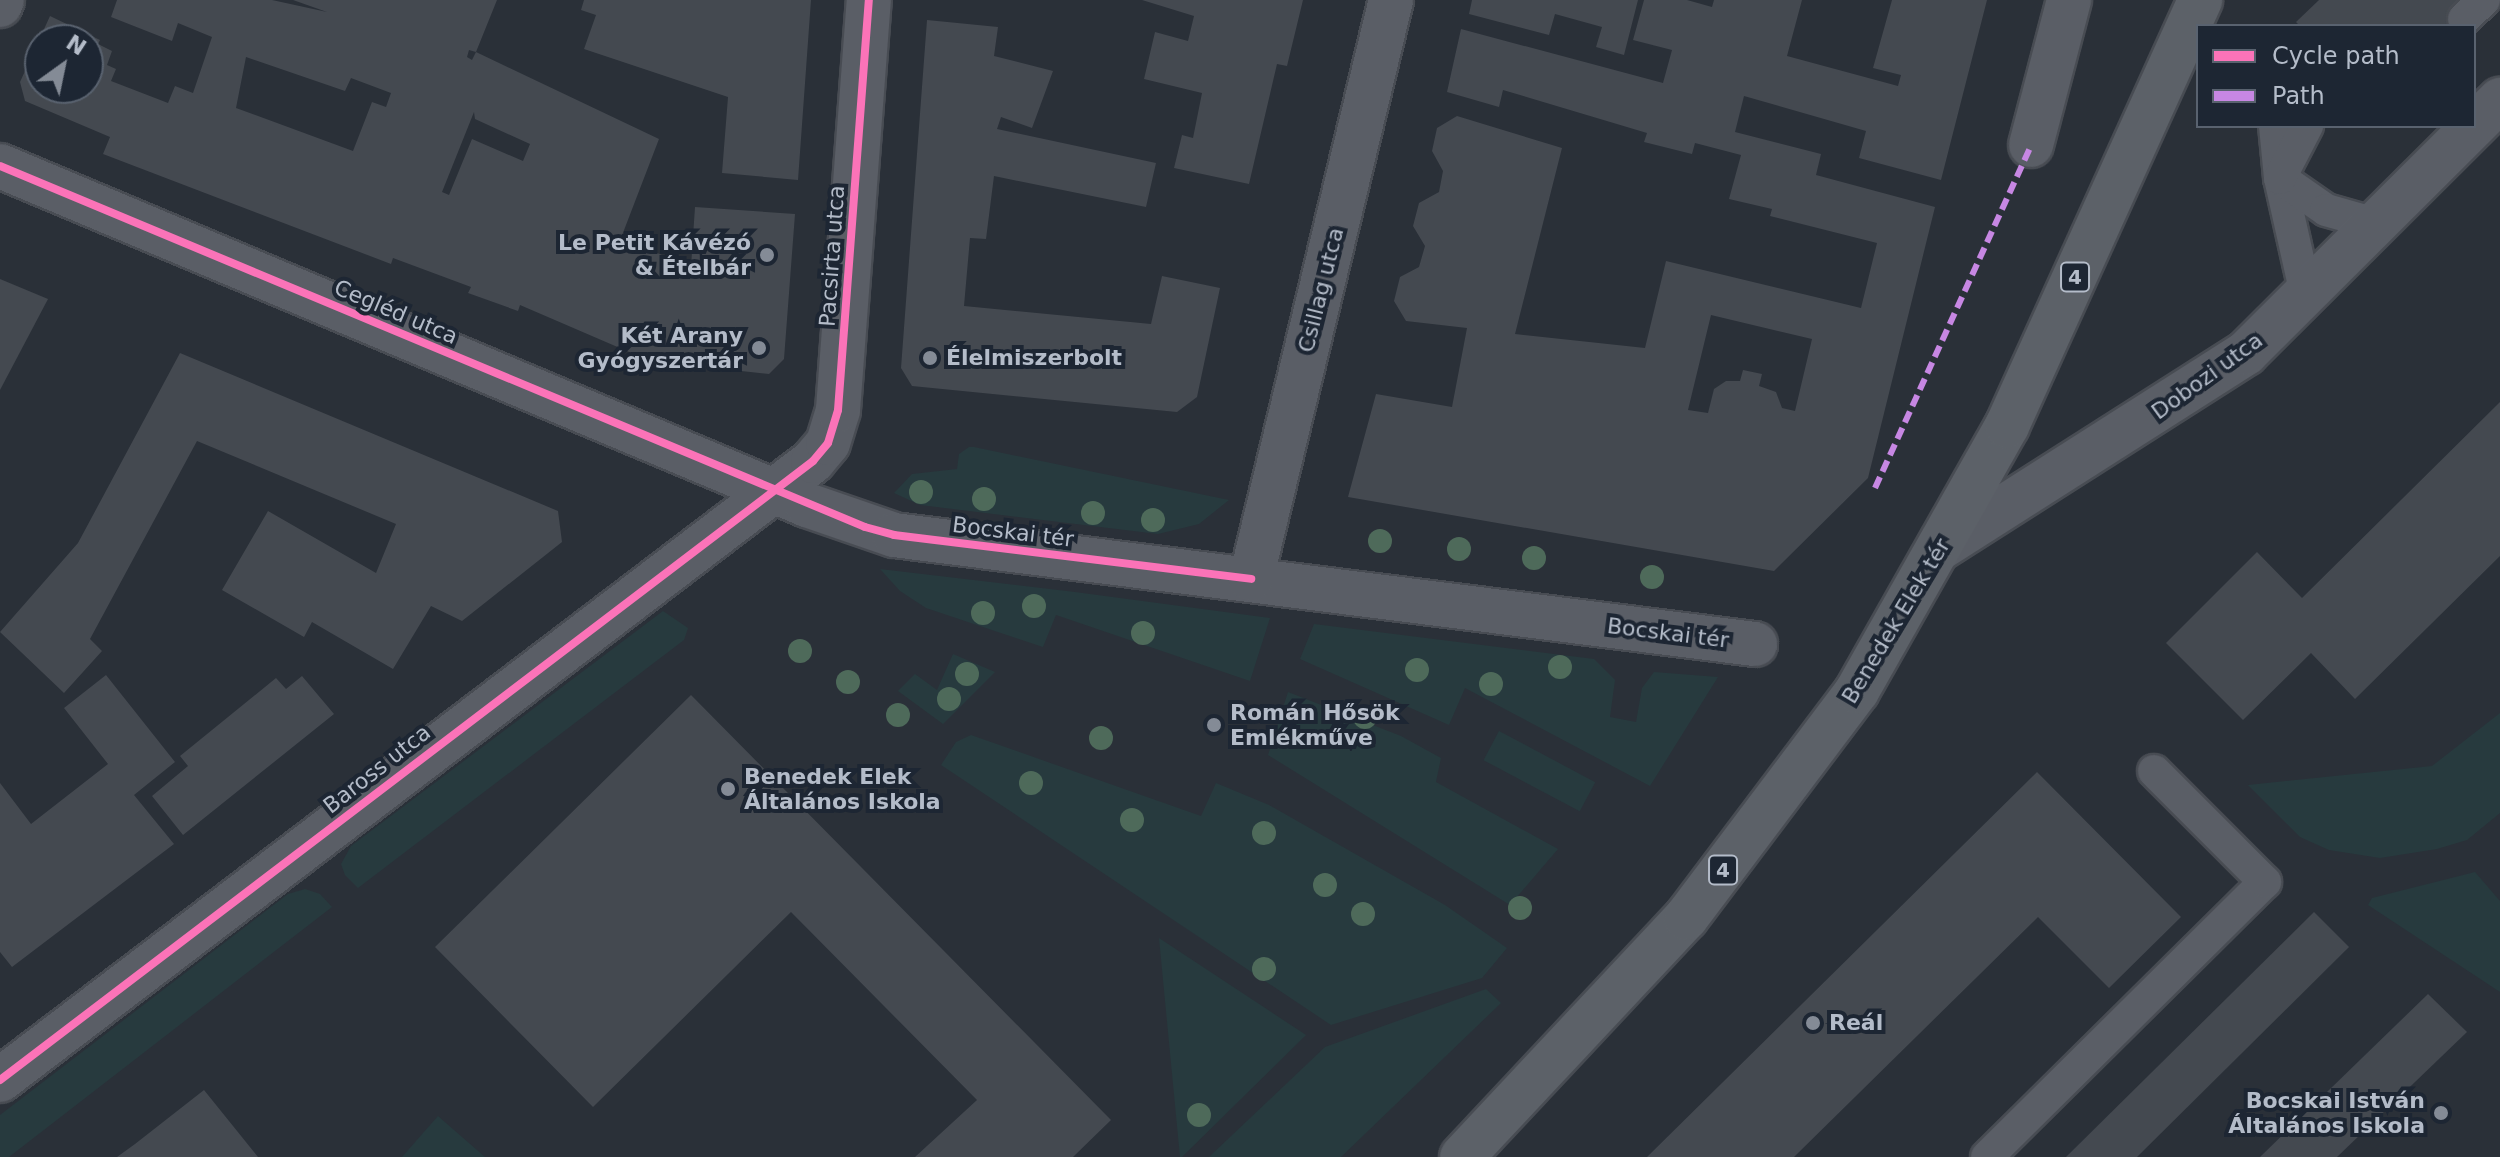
<!DOCTYPE html>
<html>
<head>
<meta charset="utf-8">
<style>
  body { margin:0 }
  #map { position:relative; width:2500px; height:1157px; overflow:hidden; background:#2a3038; font-family:"DejaVu Sans",sans-serif }
  div>[style] { position:absolute }
  .green>* { inset:0; background:#273a3e; transform-origin:0 0 }
  .building>* { inset:0; background:#444950 }
  .roads { filter:drop-shadow(2px 0 #484c53) drop-shadow(-2px 0 #484c53) drop-shadow(0 2px #484c53) drop-shadow(0 -2px #484c53) }
  .lane>* { height:32px; margin:-16px; padding:0 16px; transform-origin:16px; border-radius:16px; background:#5a5e66 }
  .street>* { height:44px; margin:-22px; padding:0 22px; transform-origin:22px; border-radius:22px; background:#5a5e66 }
  .primary>* { height:44px; margin:-22px; padding:0 22px; transform-origin:22px; border-radius:22px; background:#5c6168 }
  .quiet>* { height:6px; margin-top:-3px; transform-origin:0; background:repeating-linear-gradient(90deg,#c787e3 0 12px,transparent 0 18px) }
  .cycleway>* { height:8px; margin:-4px; padding:0 4px; transform-origin:4px; border-radius:4px; background:#fb73b8 }
  .trees>* { width:24px; height:24px; margin:-12px; border-radius:50%; background:#4e6a5a }
  .dots>* { width:22px; height:22px; translate:-50% -50%; box-sizing:border-box; border:4px solid #1d2633; border-radius:50% }
  span { translate:-50% -50%; white-space:nowrap; text-align:center; line-height:1.15; -webkit-text-stroke:8px #1d2633; paint-order:stroke }
  .shield-label span { padding:2px 6px; background:#1d2633; border:2px solid; border-radius:6px; -webkit-text-stroke-width:0 }
  .shield-label { font-size:20px; color:#b4bcc9; font-weight:700 }
  .poi-label { font-size:22px; color:#b4bcc9; font-weight:700 }
  .right { translate:-100% -50%; text-align:right }
  .left { translate:0 -50%; text-align:left }
  .street-label { font-size:22px; color:#b4bcc9 }
  .legend { position:absolute; left:2196px; top:24px; width:280px; height:104px; box-sizing:border-box; background:#1d2633; border:2px solid #59626f; margin:0; padding:10px 14px; list-style:none; font-size:24px; color:#b4bcc9 }
  .legend li { display:flex; align-items:center; gap:16px; height:40px }
  .legend b { width:40px; border:2px solid #59626f }
  .north { position:absolute; left:24px; top:24px; width:80px; height:80px; box-sizing:border-box; background:#1d2633; border:2px solid #59626f; border-radius:50%; rotate:33deg; font-size:22px; font-weight:700; line-height:32px; text-align:center; color:#b4bcc9 }
  .north::after { content:''; display:block; margin:auto; width:28px; height:36px; background:#848b96; clip-path:polygon(50% 0,100% 100%,50% 72%,0 100%) }
</style>
</head>
<body>
<div id="map">
  <div class="green">
    <i style="clip-path:polygon(969px 447px,974px 447px,1229px 500px,1199px 524px,1158px 534px,920px 505px,894px 493px,912px 474px,957px 469px,959px 454px)"></i>
    <i style="clip-path:polygon(880px 569px,1075px 592px,1270px 618px,1250px 681px,1056px 615px,1043px 647px,926px 608px,900px 591px)"></i>
    <i style="clip-path:polygon(663px 611px,688px 628px,684px 640px,358px 888px,345px 875px,341px 864px,351px 846px)"></i>
    <i style="clip-path:polygon(1314px 624px,1594px 659px,1615px 680px,1610px 717px,1636px 722px,1642px 688px,1654px 672px,1718px 677px,1650px 786px,1465px 688px,1449px 725px,1300px 659px)"></i>
    <i style="clip-path:polygon(953px 654px,995px 672px,943px 724px,898px 691px,915px 674px,937px 690px)"></i>
    <i style="clip-path:polygon(1288px 692px,1401px 736px,1441px 758px,1436px 782px,1558px 849px,1510px 905px,1268px 755px)"></i>
    <i style="clip-path:polygon(2500px 713px,2500px 813px,2467px 840px,2437px 849px,2380px 858px,2329px 850px,2300px 837px,2248px 785px,2432px 766px)"></i>
    <i style="left:1499px;top:731px;width:109px;height:33px;rotate:28deg"></i>
    <i style="clip-path:polygon(971px 735px,1201px 816px,1216px 783px,1269px 805px,1445px 905px,1507px 948px,1482px 978px,1331px 1025px,941px 765px,956px 742px)"></i>
    <i style="clip-path:polygon(2475px 872px,2500px 901px,2500px 992px,2368px 905px,2372px 898px)"></i>
    <i style="clip-path:polygon(305px 889px,320px 894px,332px 907px,9px 1157px,0 1157px,0 1115px,288px 894px)"></i>
    <i style="clip-path:polygon(1159px 938px,1306px 1035px,1182px 1157px,1180px 1157px)"></i>
    <i style="clip-path:polygon(1486px 989px,1501px 1003px,1341px 1157px,1209px 1157px,1325px 1047px)"></i>
    <i style="clip-path:polygon(438px 1116px,485px 1157px,402px 1157px)"></i>
  </div>
  <div class="building">
    <i style="clip-path:polygon(evenodd,117px 0,272px 0,327px 12px,293px 0,497px 0,476px 52px,469px 50px,467px 57px,472px 60px,476px 52px,659px 139px,621px 238px,691px 267px,695px 207px,795px 214px,784px 359px,769px 374px,650px 361px,520px 305px,518px 311px,468px 293px,471px 287px,393px 258px,391px 264px,103px 154px,110px 137px,25px 101px,20px 82px,50px 16px,100px 40px,98px 44px,112px 51px,107px 65px,116px 69px,111px 81px,168px 103px,175px 86px,193px 93px,212px 37px,178px 23px,172px 41px,111px 17px,117px 0,40px 40px,88px 40px,88px 88px,40px 88px,40px 40px,117px 0,246px 57px,345px 91px,351px 78px,391px 93px,386px 107px,372px 102px,353px 151px,236px 108px,246px 57px,117px 0,474px 112px,475px 119px,530px 144px,523px 161px,472px 139px,449px 195px,442px 192px,474px 112px)"></i>
    <i style="clip-path:polygon(584px 0,811px 0,798px 180px,722px 173px,728px 97px,584px 49px,596px 15px,581px 10px)"></i>
    <i style="clip-path:polygon(1142px 0,1303px 0,1287px 66px,1277px 64px,1249px 184px,1174px 168px,1182px 135px,1193px 138px,1202px 93px,1144px 79px,1155px 32px,1188px 41px,1194px 16px)"></i>
    <i style="clip-path:polygon(1472px 0,1638px 0,1624px 55px,1596px 47px,1602px 27px,1555px 14px,1549px 35px,1469px 14px)"></i>
    <i style="clip-path:polygon(evenodd,1644px 0,1687px 0,1712px 7px,1714px 0,1802px 0,1787px 56px,1898px 86px,1901px 75px,1873px 68px,1892px 0,1987px 0,1941px 180px,1859px 158px,1866px 131px,1744px 96px,1735px 132px,1821px 154px,1816px 175px,1935px 207px,1868px 478px,1774px 571px,1348px 497px,1376px 394px,1452px 407px,1467px 328px,1406px 321px,1394px 301px,1400px 277px,1419px 267px,1425px 246px,1413px 226px,1419px 203px,1439px 192px,1443px 171px,1432px 151px,1437px 128px,1457px 116px,1562px 148px,1515px 334px,1645px 348px,1666px 261px,1861px 308px,1877px 243px,1770px 216px,1772px 209px,1729px 199px,1741px 155px,1695px 143px,1692px 154px,1644px 142px,1647px 133px,1503px 90px,1499px 107px,1447px 92px,1461px 29px,1663px 83px,1672px 50px,1633px 40px,1644px 0,1711px 315px,1812px 339px,1795px 411px,1782px 408px,1776px 392px,1759px 386px,1762px 374px,1743px 370px,1740px 381px,1726px 381px,1714px 389px,1708px 413px,1688px 410px,1711px 315px)"></i>
    <i style="clip-path:polygon(2319px 0,2465px 0,2464px 26px,2300px 26px,2296px 22px)"></i>
    <i style="clip-path:polygon(927px 20px,998px 27px,994px 56px,1053px 71px,1032px 128px,1001px 117px,997px 129px,1156px 163px,1146px 207px,994px 176px,986px 239px,970px 238px,964px 306px,1151px 324px,1162px 276px,1220px 288px,1197px 397px,1177px 412px,912px 386px,901px 368px)"></i>
    <i style="clip-path:polygon(0 279px,48px 299px,0 390px)"></i>
    <i style="clip-path:polygon(180px 353px,558px 511px,562px 542px,462px 621px,431px 606px,393px 669px,312px 622px,304px 637px,222px 590px,268px 511px,376px 573px,396px 524px,197px 441px,90px 639px,102px 651px,64px 693px,0 632px,78px 543px)"></i>
    <i style="clip-path:polygon(2500px 402px,2500px 556px,2355px 699px,2311px 653px,2243px 720px,2166px 643px,2257px 552px,2302px 598px)"></i>
    <i style="clip-path:polygon(106px 675px,175px 762px,134px 795px,174px 844px,12px 967px,0 952px,0 783px,31px 824px,108px 764px,64px 708px)"></i>
    <i style="clip-path:polygon(302px 676px,334px 714px,183px 835px,152px 796px,188px 766px,180px 756px,276px 678px,286px 689px)"></i>
    <i style="clip-path:polygon(691px 695px,1111px 1120px,1073px 1157px,915px 1157px,977px 1100px,791px 912px,593px 1107px,435px 947px)"></i>
    <i style="clip-path:polygon(2037px 772px,2181px 917px,2109px 988px,2038px 917px,1794px 1157px,1647px 1157px)"></i>
    <i style="clip-path:polygon(2314px 912px,2349px 947px,2137px 1157px,2066px 1157px)"></i>
    <i style="clip-path:polygon(2428px 994px,2467px 1032px,2337px 1157px,2260px 1157px)"></i>
    <i style="clip-path:polygon(204px 1090px,258px 1157px,117px 1157px,135px 1144px)"></i>
  </div>
  <div class="roads">
    <div class="lane">
      <i style="left:2464px;top:19px;width:28px;rotate:-44deg"></i>
      <i style="left:2275px;top:126px;width:52px;rotate:84.5deg"></i>
      <i style="left:2280px;top:178px;width:119px;rotate:77.4deg"></i>
      <i style="left:2280px;top:178px;width:56px;rotate:34.8deg"></i>
      <i style="left:2326px;top:210px;width:51px;rotate:15.9deg"></i>
      <i style="left:2280px;top:178px;width:59px;rotate:-62.6deg"></i>
      <i style="left:1987px;top:1157px;width:391px;rotate:-44.7deg"></i>
      <i style="left:2265px;top:882px;width:157px;rotate:-135deg"></i>
    </div>
    <div class="street">
      <i style="left:0;top:5px;width:5px;rotate:-68deg"></i>
      <i style="left:2031px;top:145px;width:150px;rotate:-75.3deg"></i>
      <i style="left:0;top:166px;width:875px;rotate:22.79deg"></i>
      <i style="left:807px;top:505px;width:92px;rotate:19deg"></i>
      <i style="left:894px;top:535px;width:868px;rotate:7.22deg"></i>
      <i style="left:1940px;top:548px;width:363px;rotate:-32.5deg"></i>
      <i style="left:2246px;top:353px;width:359px;rotate:-44.9deg"></i>
      <i style="left:1251px;top:579px;width:596px;rotate:-76.41deg"></i>
      <i style="left:0;top:1080px;width:1022px;rotate:-37.28deg"></i>
      <i style="left:813px;top:461px;width:23px;rotate:-50deg"></i>
      <i style="left:828px;top:443px;width:34px;rotate:-73deg"></i>
      <i style="left:838px;top:410px;width:411px;rotate:-85.7deg"></i>
    </div>
    <div class="primary">
      <i style="left:1462px;top:1157px;width:328px;rotate:-46.9deg"></i>
      <i style="left:1686px;top:918px;width:284px;rotate:-53deg"></i>
      <i style="left:1857px;top:691px;width:305px;rotate:-60.5deg"></i>
      <i style="left:2007px;top:426px;width:468px;rotate:-65.6deg"></i>
    </div>
  </div>
  <div class="quiet">
    <i style="left:1875px;top:488px;width:377px;rotate:-65.5deg"></i>
  </div>
  <div class="cycleway">
    <i style="left:0;top:166px;width:937px;rotate:22.65deg"></i>
    <i style="left:865px;top:527px;width:30px;rotate:15deg"></i>
    <i style="left:894px;top:535px;width:360px;rotate:7deg"></i>
    <i style="left:0;top:1080px;width:1022px;rotate:-37.28deg"></i>
    <i style="left:813px;top:461px;width:23px;rotate:-50deg"></i>
    <i style="left:828px;top:443px;width:34px;rotate:-73deg"></i>
    <i style="left:838px;top:410px;width:411px;rotate:-85.7deg"></i>
  </div>
  <div class="trees">
    <i style="left:921px;top:492px"></i>
    <i style="left:984px;top:499px"></i>
    <i style="left:1093px;top:513px"></i>
    <i style="left:1153px;top:520px"></i>
    <i style="left:1380px;top:541px"></i>
    <i style="left:1459px;top:549px"></i>
    <i style="left:1534px;top:558px"></i>
    <i style="left:1652px;top:577px"></i>
    <i style="left:1034px;top:606px"></i>
    <i style="left:983px;top:613px"></i>
    <i style="left:1143px;top:633px"></i>
    <i style="left:800px;top:651px"></i>
    <i style="left:1560px;top:667px"></i>
    <i style="left:1417px;top:670px"></i>
    <i style="left:967px;top:674px"></i>
    <i style="left:848px;top:682px"></i>
    <i style="left:1491px;top:684px"></i>
    <i style="left:949px;top:699px"></i>
    <i style="left:898px;top:715px"></i>
    <i style="left:1365px;top:717px"></i>
    <i style="left:1101px;top:738px"></i>
    <i style="left:1031px;top:783px"></i>
    <i style="left:1132px;top:820px"></i>
    <i style="left:1264px;top:833px"></i>
    <i style="left:1325px;top:885px"></i>
    <i style="left:1520px;top:908px"></i>
    <i style="left:1363px;top:914px"></i>
    <i style="left:1264px;top:969px"></i>
    <i style="left:1199px;top:1115px"></i>
  </div>
  <div class="dots">
    <i style="left:767px;top:255px;background:#848b96"></i>
    <i style="left:759px;top:348px;background:#848b96"></i>
    <i style="left:930px;top:358px;background:#848b96"></i>
    <i style="left:1214px;top:725px;background:#848b96"></i>
    <i style="left:728px;top:789px;background:#848b96"></i>
    <i style="left:1813px;top:1023px;background:#848b96"></i>
    <i style="left:2441px;top:1113px;background:#848b96"></i>
  </div>
  <div class="shield-label">
    <span style="left:2075px;top:277px">4</span>
    <span style="left:1723px;top:870px">4</span>
  </div>
  <div class="poi-label">
    <span class="right" style="left:751px;top:255px">Le Petit Kávézó<br>&amp; Ételbár</span>
    <span class="right" style="left:743px;top:348px">Két Arany<br>Gyógyszertár</span>
    <span class="left" style="left:946px;top:358px">Élelmiszerbolt</span>
    <span class="left" style="left:1230px;top:725px">Román Hősök<br>Emlékműve</span>
    <span class="left" style="left:744px;top:789px">Benedek Elek<br>Általános Iskola</span>
    <span class="left" style="left:1829px;top:1023px">Reál</span>
    <span class="right" style="left:2425px;top:1113px">Bocskai István<br>Általános Iskola</span>
  </div>
  <div class="street-label">
    <span style="left:832px;top:256px;rotate:-86deg">Pacsirta utca</span>
    <span style="left:1321px;top:290px;rotate:-76deg">Csillag utca</span>
    <span style="left:396px;top:312px;rotate:23deg">Cegléd utca</span>
    <span style="left:2207px;top:376px;rotate:-36deg">Dobozi utca</span>
    <span style="left:1013px;top:532px;rotate:7deg">Bocskai tér</span>
    <span style="left:1896px;top:621px;rotate:-59deg">Benedek Elek tér</span>
    <span style="left:1668px;top:633px;rotate:7deg">Bocskai tér</span>
    <span style="left:377px;top:769px;rotate:-38deg">Baross utca</span>
  </div>
  <ul class="legend">
  <li><b style="height:10px;background:#fb73b8"></b>Cycle path</li>
  <li><b style="height:10px;background:#c787e3"></b>Path</li>
  </ul>
  <div class="north">N</div>
</div>
</body>
</html>
